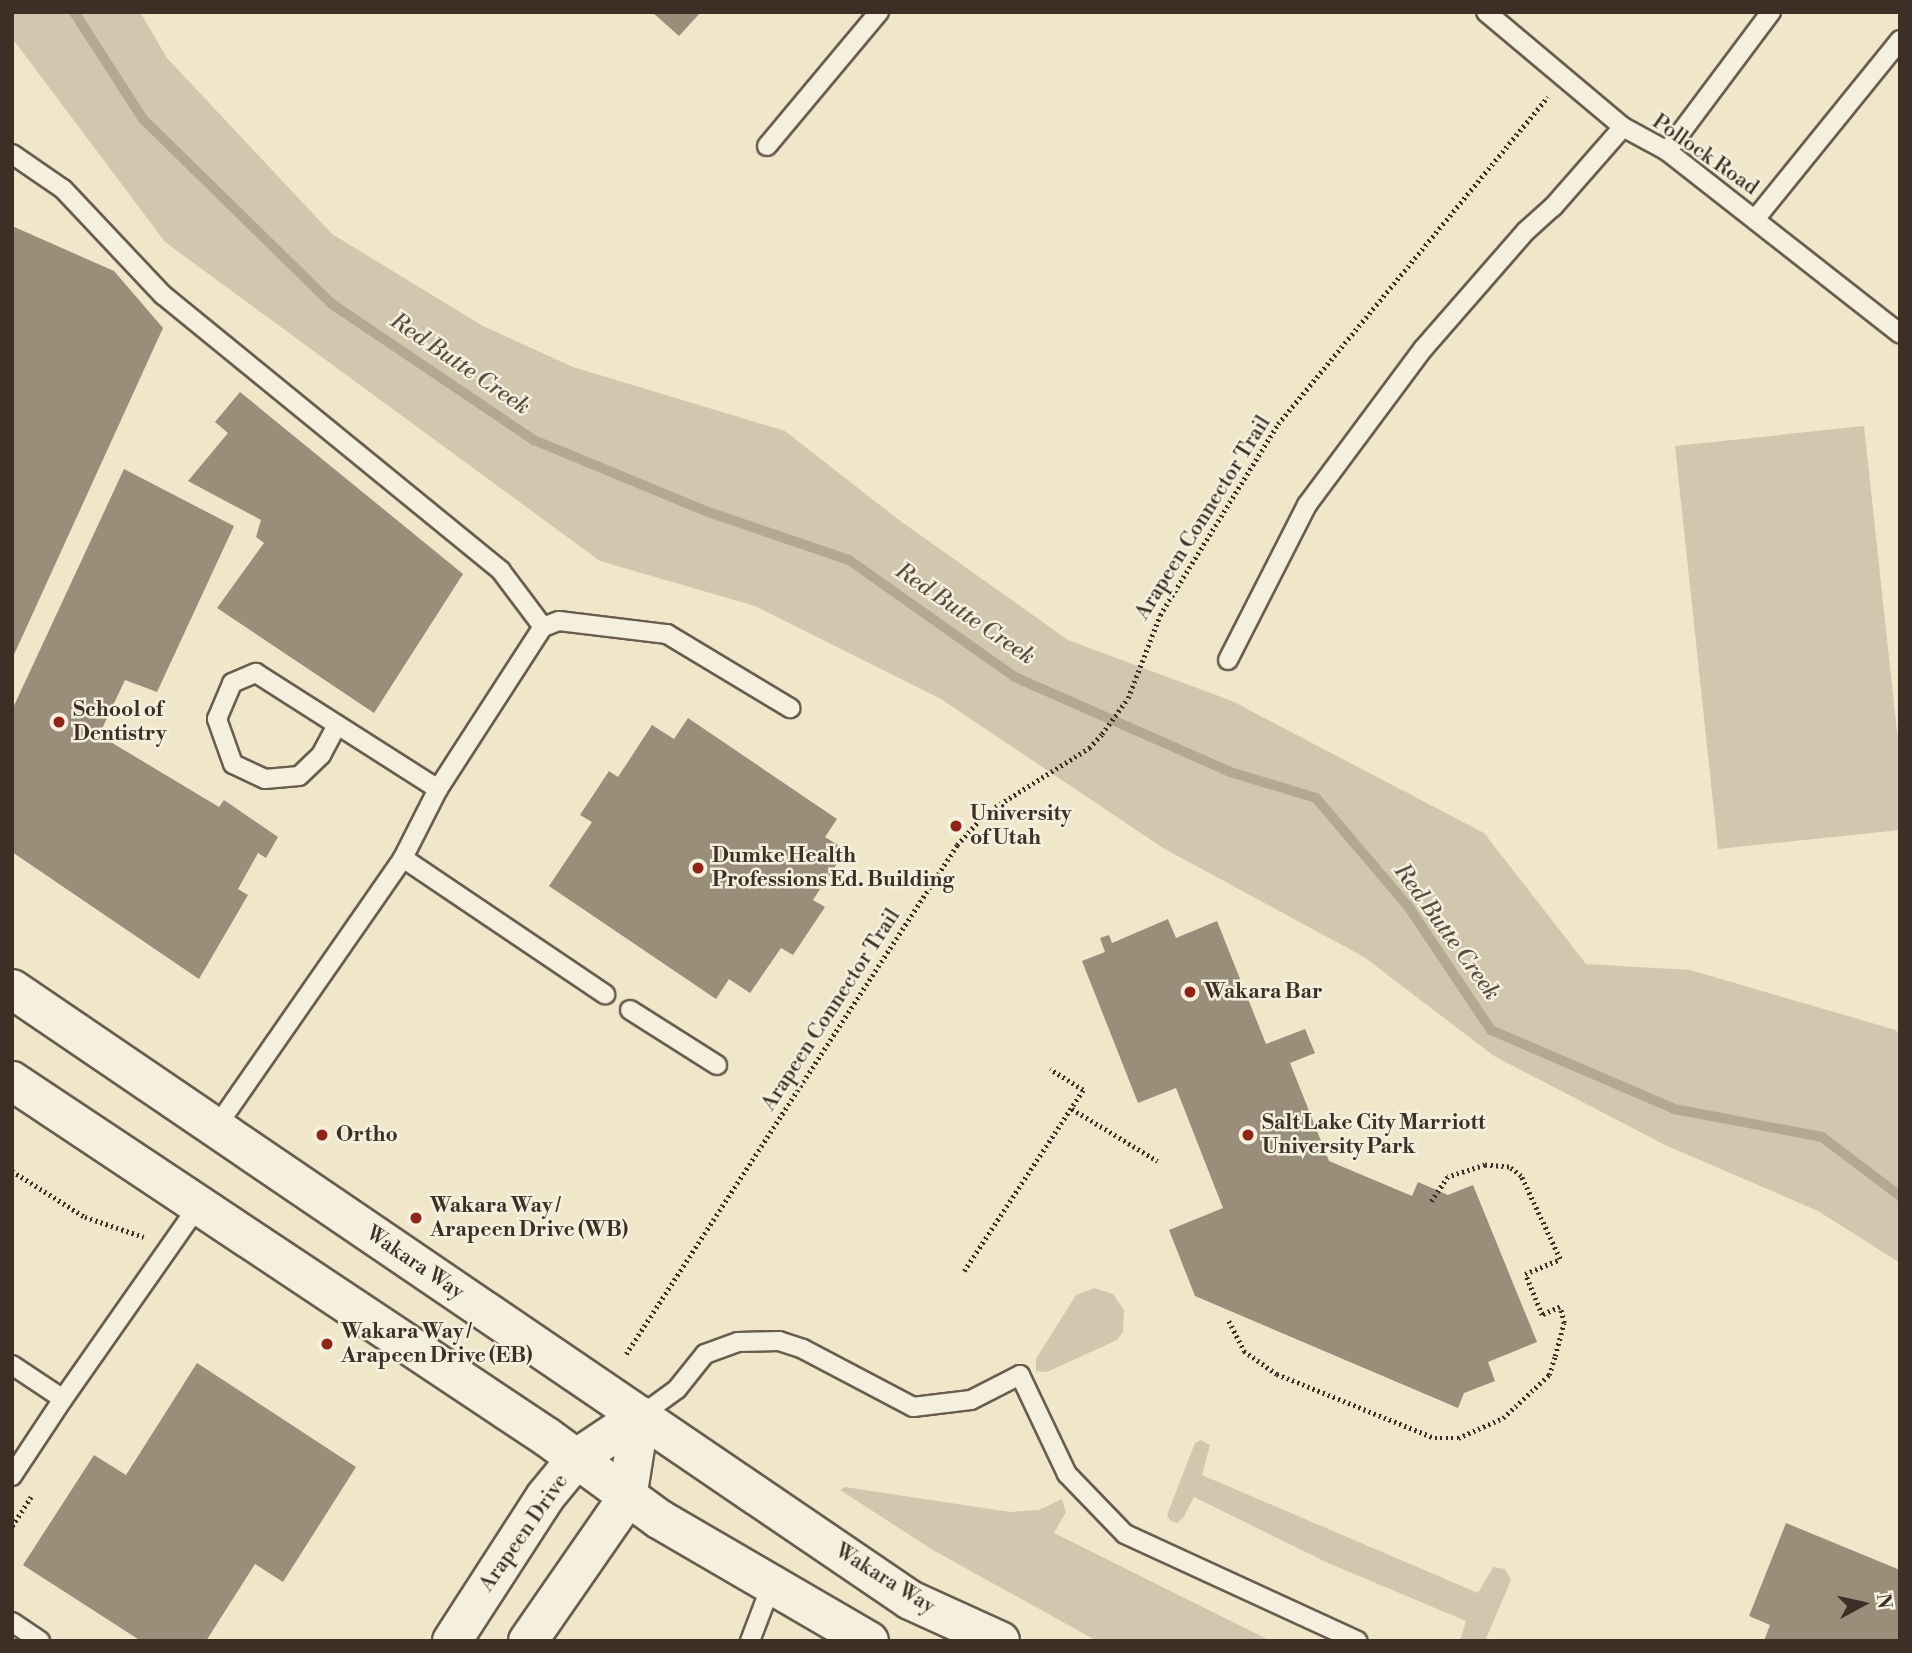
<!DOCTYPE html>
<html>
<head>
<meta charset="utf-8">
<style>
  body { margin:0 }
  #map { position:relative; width:1912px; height:1653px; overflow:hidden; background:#f0e6ca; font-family:"Libre Bodoni",serif }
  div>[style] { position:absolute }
  .green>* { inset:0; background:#d2c7ae }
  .stream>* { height:10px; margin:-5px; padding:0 5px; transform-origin:5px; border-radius:5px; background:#b3a892 }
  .building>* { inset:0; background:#9a8e7b }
  .path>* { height:4.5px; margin-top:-2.25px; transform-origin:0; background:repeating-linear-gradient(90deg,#3d2f26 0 2px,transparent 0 5.5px) }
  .roads { filter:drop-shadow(2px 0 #6a5d4f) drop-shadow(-2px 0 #6a5d4f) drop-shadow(0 2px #6a5d4f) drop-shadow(0 -2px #6a5d4f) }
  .service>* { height:18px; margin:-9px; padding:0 9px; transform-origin:9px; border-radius:9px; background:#f5efdd }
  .tertiary>* { height:38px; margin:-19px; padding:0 19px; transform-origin:19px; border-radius:19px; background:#f5efdd }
  .dots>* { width:19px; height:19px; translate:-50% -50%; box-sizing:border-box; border:4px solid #f5efdd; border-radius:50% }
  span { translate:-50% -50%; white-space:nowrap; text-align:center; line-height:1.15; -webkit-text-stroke:5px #f5efdd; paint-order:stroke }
  .street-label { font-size:21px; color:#3d2f26 }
  .poi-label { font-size:21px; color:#3d2f26; font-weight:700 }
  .left { translate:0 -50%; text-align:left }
  .water-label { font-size:23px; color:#5a4d41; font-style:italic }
  .frame { position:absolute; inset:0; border:14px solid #3d2f26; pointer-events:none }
  .north { position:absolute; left:1828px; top:1569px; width:70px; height:70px; -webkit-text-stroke:5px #f5efdd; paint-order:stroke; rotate:82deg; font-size:19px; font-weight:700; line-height:28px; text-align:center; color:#3d2f26 }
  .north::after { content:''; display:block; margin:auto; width:24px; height:32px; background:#3d2f26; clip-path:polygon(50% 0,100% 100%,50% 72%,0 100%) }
</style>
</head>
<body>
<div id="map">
  <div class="green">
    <i style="clip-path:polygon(12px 12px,140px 12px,167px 58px,332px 234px,483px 326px,573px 367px,785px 431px,899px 520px,1068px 640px,1232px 701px,1484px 833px,1586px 964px,1690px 970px,1896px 1030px,1900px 1037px,1900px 1263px,1818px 1211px,1665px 1145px,1494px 1056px,1364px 957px,1163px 848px,941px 699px,755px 606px,600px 561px,165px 242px,12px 38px)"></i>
    <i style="clip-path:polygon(1864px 426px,1900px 759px,1900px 830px,1718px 849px,1675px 446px)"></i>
    <i style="clip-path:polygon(1094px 1288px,1113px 1294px,1124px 1310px,1123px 1332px,1117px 1340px,1047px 1372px,1036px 1371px,1036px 1359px,1076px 1295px)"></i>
    <i style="clip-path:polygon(1201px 1440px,1210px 1445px,1202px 1475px,1478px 1593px,1493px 1567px,1505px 1569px,1511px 1580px,1485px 1641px,1460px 1641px,1466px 1621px,1328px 1563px,1194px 1497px,1183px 1518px,1177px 1523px,1170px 1520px,1167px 1515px,1195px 1443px)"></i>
    <i style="clip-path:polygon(845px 1487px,1010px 1512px,1039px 1510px,1062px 1499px,1066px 1512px,1054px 1533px,1271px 1641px,1097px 1641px,933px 1550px,840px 1490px)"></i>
  </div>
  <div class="stream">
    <i style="left:74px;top:12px;width:127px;rotate:57.2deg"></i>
    <i style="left:143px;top:119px;width:264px;rotate:44.4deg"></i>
    <i style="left:332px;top:304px;width:244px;rotate:34deg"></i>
    <i style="left:534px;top:440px;width:188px;rotate:22.5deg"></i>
    <i style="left:708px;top:512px;width:149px;rotate:18.8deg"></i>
    <i style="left:849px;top:560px;width:203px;rotate:35.2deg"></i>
    <i style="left:1015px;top:677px;width:235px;rotate:23.8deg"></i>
    <i style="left:1230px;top:772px;width:90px;rotate:16.8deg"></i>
    <i style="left:1316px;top:798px;width:142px;rotate:49.6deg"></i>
    <i style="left:1408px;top:906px;width:149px;rotate:56.2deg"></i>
    <i style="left:1491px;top:1030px;width:199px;rotate:23.3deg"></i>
    <i style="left:1674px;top:1109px;width:151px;rotate:10.7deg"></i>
    <i style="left:1822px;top:1137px;width:98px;rotate:37.1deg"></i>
  </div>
  <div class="building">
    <i style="clip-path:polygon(652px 12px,701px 12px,679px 36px)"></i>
    <i style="clip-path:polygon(12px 226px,114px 271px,163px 328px,12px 659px)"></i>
    <i style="clip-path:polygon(240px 392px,463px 574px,374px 713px,217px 608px,264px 543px,256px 537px,261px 520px,188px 481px,228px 433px,215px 422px)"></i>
    <i style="clip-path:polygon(124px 469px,234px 526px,157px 692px,125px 680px,99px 735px,219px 807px,224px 800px,278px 837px,266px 858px,258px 853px,238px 889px,248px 895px,199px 979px,12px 852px,12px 710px)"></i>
    <i style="clip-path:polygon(688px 718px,837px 819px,825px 837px,846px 850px,813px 900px,825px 907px,793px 955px,781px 948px,750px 993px,729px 979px,716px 999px,549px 886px,592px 822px,580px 815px,609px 771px,618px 777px,652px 725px,674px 739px)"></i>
    <i style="clip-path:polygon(1168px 919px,1176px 938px,1217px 921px,1266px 1044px,1305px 1029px,1315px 1053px,1290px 1063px,1329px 1161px,1412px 1196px,1418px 1182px,1448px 1195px,1473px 1185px,1537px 1342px,1488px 1362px,1495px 1381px,1464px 1393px,1458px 1408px,1195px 1296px,1169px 1230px,1223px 1208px,1176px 1088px,1138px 1103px,1082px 961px,1105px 952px,1100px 938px,1109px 935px,1112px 943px)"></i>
    <i style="clip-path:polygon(197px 1363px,356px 1467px,283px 1582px,255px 1564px,206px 1641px,141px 1641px,23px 1565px,94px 1455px,126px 1475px)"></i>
    <i style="clip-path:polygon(1786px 1523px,1900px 1570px,1900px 1641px,1764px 1641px,1770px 1625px,1749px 1616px)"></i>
  </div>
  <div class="path">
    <i style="left:1072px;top:1109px;width:100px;rotate:31.2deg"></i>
    <i style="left:12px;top:1171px;width:86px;rotate:32.2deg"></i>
    <i style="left:85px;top:1217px;width:62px;rotate:18.7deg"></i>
    <i style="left:964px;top:1271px;width:217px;rotate:-56.7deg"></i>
    <i style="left:1083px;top:1090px;width:39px;rotate:-148deg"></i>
    <i style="left:1229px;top:1321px;width:34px;rotate:63deg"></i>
    <i style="left:1244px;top:1351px;width:40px;rotate:34.9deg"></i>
    <i style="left:1277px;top:1374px;width:170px;rotate:22.1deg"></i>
    <i style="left:1435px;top:1438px;width:23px"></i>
    <i style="left:1458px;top:1438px;width:49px;rotate:-24deg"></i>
    <i style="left:1503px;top:1418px;width:63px;rotate:-43.1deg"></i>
    <i style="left:1549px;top:1375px;width:20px;rotate:-72deg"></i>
    <i style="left:1555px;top:1356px;width:34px;rotate:-75deg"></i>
    <i style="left:1564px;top:1323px;width:16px;rotate:-104deg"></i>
    <i style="left:1560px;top:1307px;width:20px;rotate:156deg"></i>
    <i style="left:1542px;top:1315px;width:44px;rotate:-112.5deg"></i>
    <i style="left:1525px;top:1274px;width:38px;rotate:-23deg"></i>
    <i style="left:1560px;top:1259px;width:92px;rotate:-115.2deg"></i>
    <i style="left:1521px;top:1176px;width:15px;rotate:-143deg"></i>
    <i style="left:1509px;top:1167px;width:24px;rotate:-175deg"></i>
    <i style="left:1485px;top:1165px;width:39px;rotate:162deg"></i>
    <i style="left:1448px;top:1177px;width:30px;rotate:124deg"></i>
    <i style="left:626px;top:1354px;width:607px;rotate:-56.96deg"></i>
    <i style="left:957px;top:845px;width:43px;rotate:-47.8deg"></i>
    <i style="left:986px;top:813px;width:122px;rotate:-32.3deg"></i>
    <i style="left:1089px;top:748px;width:19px;rotate:-47deg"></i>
    <i style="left:1102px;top:734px;width:44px;rotate:-54.2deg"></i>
    <i style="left:1128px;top:698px;width:89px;rotate:-68.9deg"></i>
    <i style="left:1160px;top:615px;width:225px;rotate:-58.3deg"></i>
    <i style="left:1278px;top:424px;width:424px;rotate:-50.5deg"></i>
    <i style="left:12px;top:1526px;width:35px;rotate:-57deg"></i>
  </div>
  <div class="roads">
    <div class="service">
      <i style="left:1486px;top:12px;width:179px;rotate:40deg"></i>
      <i style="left:1623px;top:127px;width:50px;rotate:28.6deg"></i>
      <i style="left:1667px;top:151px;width:296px;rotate:38.1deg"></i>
      <i style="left:767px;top:146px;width:175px;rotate:-50.1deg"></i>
      <i style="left:1667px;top:151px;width:174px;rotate:-53.2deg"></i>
      <i style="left:12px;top:154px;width:62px;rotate:34.5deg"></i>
      <i style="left:63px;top:189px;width:146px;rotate:46.7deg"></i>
      <i style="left:163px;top:295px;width:436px;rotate:39.2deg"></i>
      <i style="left:501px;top:571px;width:70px;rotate:53.1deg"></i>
      <i style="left:1756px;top:218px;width:229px;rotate:-51deg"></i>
      <i style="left:1228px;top:660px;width:174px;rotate:-63deg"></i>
      <i style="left:1307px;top:505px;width:194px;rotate:-53.4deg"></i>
      <i style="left:1423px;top:349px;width:157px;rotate:-48.9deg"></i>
      <i style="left:1526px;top:231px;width:36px;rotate:-42deg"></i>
      <i style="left:1553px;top:207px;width:106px;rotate:-48.8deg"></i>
      <i style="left:337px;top:725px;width:34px;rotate:118deg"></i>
      <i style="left:321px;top:755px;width:30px;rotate:136deg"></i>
      <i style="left:299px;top:776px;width:34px;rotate:175deg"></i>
      <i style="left:265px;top:779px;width:35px;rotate:-155deg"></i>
      <i style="left:233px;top:764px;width:48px;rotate:-109.6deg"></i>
      <i style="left:217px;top:719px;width:39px;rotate:-67deg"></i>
      <i style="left:232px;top:683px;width:26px;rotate:-23deg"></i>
      <i style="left:256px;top:673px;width:216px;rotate:32.5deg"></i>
      <i style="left:403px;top:858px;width:244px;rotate:34deg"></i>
      <i style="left:630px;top:1010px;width:103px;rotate:32.3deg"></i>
      <i style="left:217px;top:1126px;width:326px;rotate:-55.2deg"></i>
      <i style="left:403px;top:858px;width:77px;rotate:-63.1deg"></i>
      <i style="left:438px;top:789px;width:193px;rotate:-57.1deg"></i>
      <i style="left:543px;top:627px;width:17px;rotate:-21deg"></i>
      <i style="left:559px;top:621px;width:109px;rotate:6.9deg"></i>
      <i style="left:667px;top:634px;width:144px;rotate:31deg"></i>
      <i style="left:12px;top:1365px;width:61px;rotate:33.7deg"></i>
      <i style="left:63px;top:1399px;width:236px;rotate:-55deg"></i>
      <i style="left:640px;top:1416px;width:46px;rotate:-36.1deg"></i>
      <i style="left:677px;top:1389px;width:45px;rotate:-51.3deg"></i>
      <i style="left:705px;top:1354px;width:35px;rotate:-20deg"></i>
      <i style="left:738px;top:1342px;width:41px;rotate:-1.4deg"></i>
      <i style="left:779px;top:1341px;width:25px;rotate:18deg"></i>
      <i style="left:803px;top:1349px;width:124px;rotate:27.8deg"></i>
      <i style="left:913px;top:1407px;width:58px;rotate:-6.9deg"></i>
      <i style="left:971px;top:1400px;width:55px;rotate:-27deg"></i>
      <i style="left:1020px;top:1375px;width:110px;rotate:64.6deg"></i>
      <i style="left:1067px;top:1474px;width:83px;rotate:46deg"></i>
      <i style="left:1125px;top:1534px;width:256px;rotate:24.7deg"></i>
      <i style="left:12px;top:1476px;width:92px;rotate:-56.5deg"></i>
      <i style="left:12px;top:1622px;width:34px;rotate:34deg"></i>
      <i style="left:750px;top:1641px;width:59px;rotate:-69.1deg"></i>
    </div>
    <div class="tertiary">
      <i style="left:12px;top:989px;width:1086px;rotate:34.23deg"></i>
      <i style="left:910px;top:1600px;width:99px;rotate:24.5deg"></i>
      <i style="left:12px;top:1081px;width:643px;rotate:33.64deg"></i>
      <i style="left:547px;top:1437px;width:139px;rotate:36.2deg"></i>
      <i style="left:659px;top:1519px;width:243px;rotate:30.2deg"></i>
      <i style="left:452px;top:1641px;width:171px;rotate:-57.1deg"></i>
      <i style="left:545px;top:1497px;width:50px;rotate:-50.6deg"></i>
      <i style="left:577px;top:1458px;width:76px;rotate:-33.7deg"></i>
      <i style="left:528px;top:1641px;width:174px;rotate:-55.3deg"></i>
      <i style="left:627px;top:1498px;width:83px;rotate:-81deg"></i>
    </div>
  </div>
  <div class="dots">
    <i style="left:59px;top:722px;background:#8f2418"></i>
    <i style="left:956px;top:826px;background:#8f2418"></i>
    <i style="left:698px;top:868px;background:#8f2418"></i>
    <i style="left:1190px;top:992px;background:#8f2418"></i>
    <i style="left:322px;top:1135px;background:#8f2418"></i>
    <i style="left:1248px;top:1135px;background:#8f2418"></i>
    <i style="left:416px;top:1218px;background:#8f2418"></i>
    <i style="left:327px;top:1344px;background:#8f2418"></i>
  </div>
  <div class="street-label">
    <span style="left:1705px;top:155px;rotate:35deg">Pollock Road</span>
    <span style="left:1203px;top:518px;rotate:-58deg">Arapeen Connector Trail</span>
    <span style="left:831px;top:1010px;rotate:-57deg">Arapeen Connector Trail</span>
    <span style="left:415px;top:1263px;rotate:34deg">Wakara Way</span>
    <span style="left:524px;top:1533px;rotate:-55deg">Arapeen Drive</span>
    <span style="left:885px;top:1579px;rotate:32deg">Wakara Way</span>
  </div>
  <div class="poi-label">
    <span class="left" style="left:73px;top:722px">School of<br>Dentistry</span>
    <span class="left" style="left:970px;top:826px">University<br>of Utah</span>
    <span class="left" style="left:712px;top:868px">Dumke Health<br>Professions Ed. Building</span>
    <span class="left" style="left:1204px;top:992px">Wakara Bar</span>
    <span class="left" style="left:1262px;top:1135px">Salt Lake City Marriott<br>University Park</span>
    <span class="left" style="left:336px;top:1135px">Ortho</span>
    <span class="left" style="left:430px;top:1218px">Wakara Way /<br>Arapeen Drive (WB)</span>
    <span class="left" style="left:341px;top:1344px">Wakara Way /<br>Arapeen Drive (EB)</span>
  </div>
  <div class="water-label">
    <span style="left:460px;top:364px;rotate:34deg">Red Butte Creek</span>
    <span style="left:965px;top:614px;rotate:34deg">Red Butte Creek</span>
    <span style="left:1447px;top:932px;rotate:54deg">Red Butte Creek</span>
  </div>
  <div class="frame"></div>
  <div class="north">N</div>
</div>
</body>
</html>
